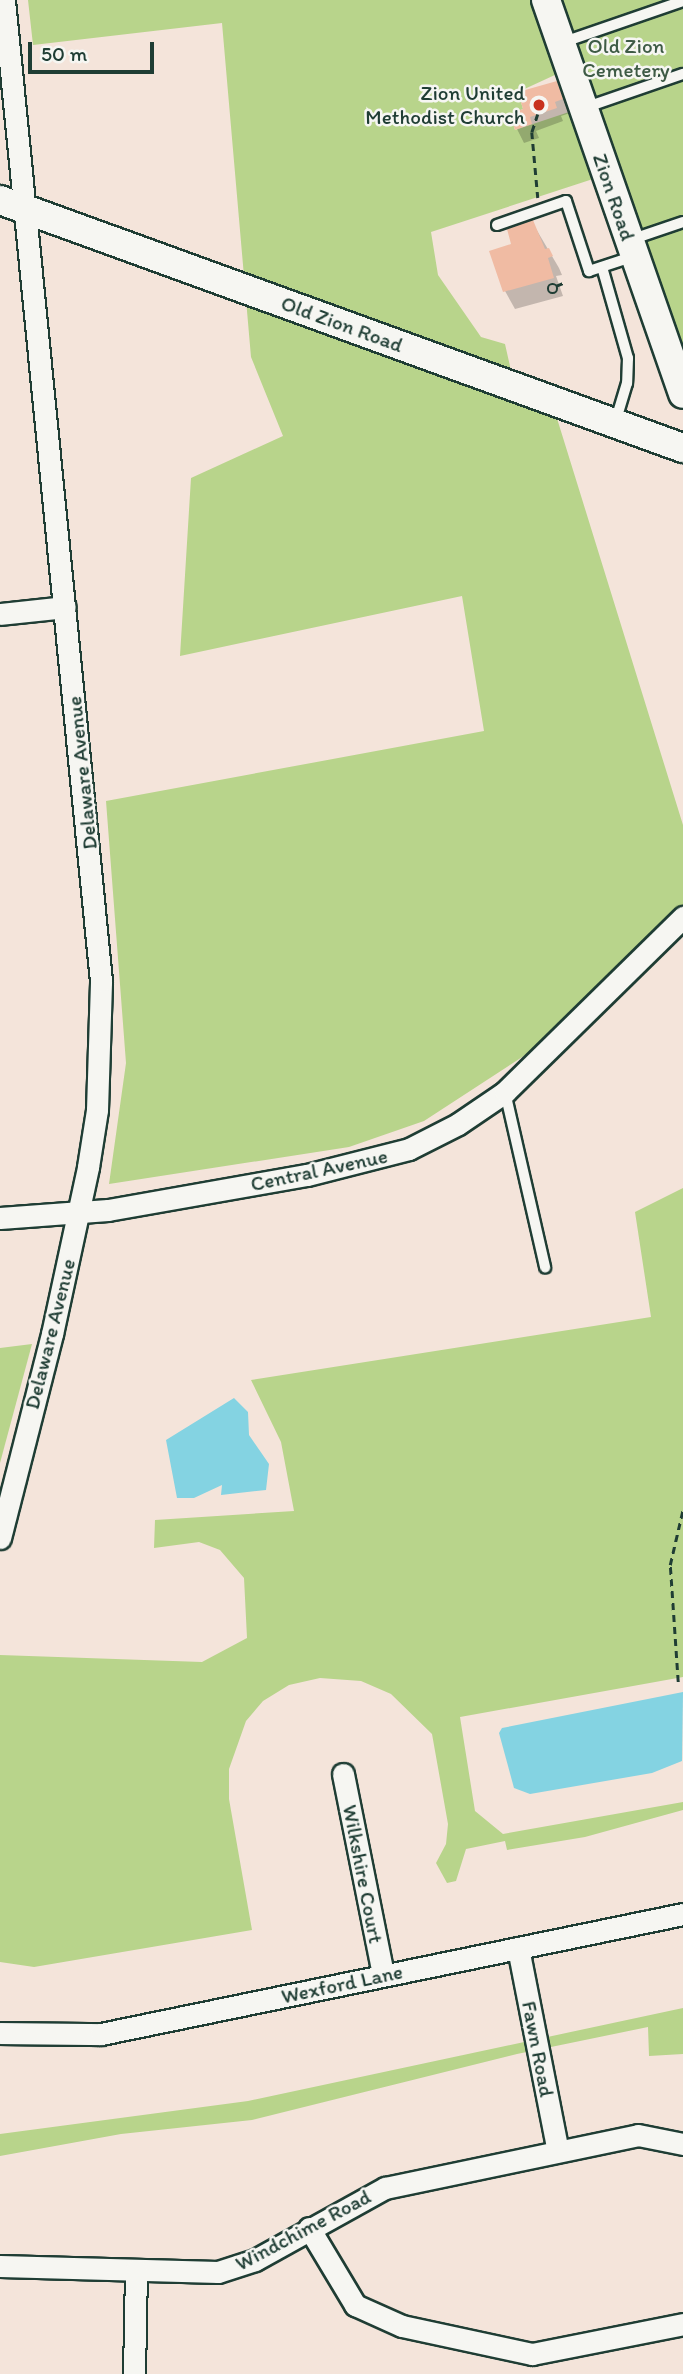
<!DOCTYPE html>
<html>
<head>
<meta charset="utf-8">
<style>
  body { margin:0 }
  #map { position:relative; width:683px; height:2374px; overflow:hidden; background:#f4e4da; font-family:Itim,sans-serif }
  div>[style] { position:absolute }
  .green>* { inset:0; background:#b8d48b }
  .water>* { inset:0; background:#84d3e2 }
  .shadow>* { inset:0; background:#0003 }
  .building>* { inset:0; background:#f0bba3 }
  .path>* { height:2.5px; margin-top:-1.25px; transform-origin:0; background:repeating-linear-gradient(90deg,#1f3d34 0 7px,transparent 0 12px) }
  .path>.ring { margin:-1.25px; padding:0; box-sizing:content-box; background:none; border:2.5px solid #1f3d34; border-radius:50% }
  .roads { filter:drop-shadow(2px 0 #1f3d34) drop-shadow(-2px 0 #1f3d34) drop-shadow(0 2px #1f3d34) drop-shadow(0 -2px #1f3d34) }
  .lane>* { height:10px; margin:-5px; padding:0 5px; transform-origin:5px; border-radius:5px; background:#f6f6f2 }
  .street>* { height:21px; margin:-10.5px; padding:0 10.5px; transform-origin:10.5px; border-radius:10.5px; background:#f6f6f2 }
  .secondary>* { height:28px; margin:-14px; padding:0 14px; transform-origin:14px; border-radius:14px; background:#f6f6f2 }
  .dots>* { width:19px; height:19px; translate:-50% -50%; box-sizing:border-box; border:4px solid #f6f6f2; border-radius:50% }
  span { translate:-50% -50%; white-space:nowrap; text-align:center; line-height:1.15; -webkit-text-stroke:5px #f6f6f2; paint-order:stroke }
  .park-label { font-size:21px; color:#3e5b45 }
  .poi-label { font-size:21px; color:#1f3d34 }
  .right { translate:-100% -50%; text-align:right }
  .street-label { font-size:21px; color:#1f3d34 }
  .scale { position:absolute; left:28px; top:42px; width:126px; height:32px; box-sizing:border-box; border:4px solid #1f3d34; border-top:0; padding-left:9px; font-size:21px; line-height:24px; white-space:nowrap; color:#1f3d34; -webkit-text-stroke:5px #f6f6f2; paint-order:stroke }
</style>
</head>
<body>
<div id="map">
  <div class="green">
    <i style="clip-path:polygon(28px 0,532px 0,557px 74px,518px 92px,523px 109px,510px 114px,515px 130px,572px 111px,596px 178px,431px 232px,438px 275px,481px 337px,505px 344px,514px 384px,551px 399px,683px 825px,683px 918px,588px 1014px,424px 1121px,349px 1147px,109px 1184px,126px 1063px,106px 801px,484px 731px,462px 596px,180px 656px,191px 478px,283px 436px,251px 357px,222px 23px,33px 45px)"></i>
    <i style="clip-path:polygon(546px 0,683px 0,683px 394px)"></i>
    <i style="clip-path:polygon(683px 1188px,683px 1677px,460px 1717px,475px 1811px,503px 1834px,683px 1802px,683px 1810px,585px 1837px,507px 1850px,505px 1841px,466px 1849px,456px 1881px,447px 1883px,436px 1863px,446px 1844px,448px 1824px,432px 1734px,391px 1694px,361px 1681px,320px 1678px,289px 1685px,263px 1701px,246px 1721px,229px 1769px,229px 1799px,252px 1930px,34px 1967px,0 1962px,0 1655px,202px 1662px,247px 1638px,244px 1578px,220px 1550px,199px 1542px,154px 1548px,155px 1520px,294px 1511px,281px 1442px,251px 1380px,651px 1317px,635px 1212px)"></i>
    <i style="clip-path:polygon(32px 1344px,0 1463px,0 1348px)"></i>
    <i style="clip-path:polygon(683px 2008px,683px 2054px,649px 2056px,648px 2027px,517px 2054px,252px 2120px,121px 2134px,0 2156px,0 2134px,248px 2101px)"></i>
  </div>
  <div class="water">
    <i style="clip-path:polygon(234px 1398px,248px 1412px,249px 1435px,269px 1464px,266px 1490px,221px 1495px,222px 1485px,194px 1498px,177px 1498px,166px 1440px)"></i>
    <i style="clip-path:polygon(683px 1692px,682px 1761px,652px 1773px,530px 1794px,514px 1788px,499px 1733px,502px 1728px)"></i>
  </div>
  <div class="shadow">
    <i style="clip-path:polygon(556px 83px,570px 113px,561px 116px,563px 121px,536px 131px,539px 138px,524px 143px,517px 129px,525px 110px)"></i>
    <i style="clip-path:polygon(532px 222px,559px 268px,562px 275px,556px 276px,563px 296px,515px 309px,505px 291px,513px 245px)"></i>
  </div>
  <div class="building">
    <i style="clip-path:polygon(557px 81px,563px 99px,555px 102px,557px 108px,530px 117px,532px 124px,515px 130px,510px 114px,523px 109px,518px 92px)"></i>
    <i style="clip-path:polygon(533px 220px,545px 249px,549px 248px,553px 256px,548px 258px,554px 278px,503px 292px,489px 251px,511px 244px,507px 229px)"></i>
  </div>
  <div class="path">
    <i style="left:538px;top:114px;width:19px;rotate:108deg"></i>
    <i style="left:532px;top:132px;width:66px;rotate:84.8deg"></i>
    <i class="ring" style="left:548.5px;top:284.5px;width:6.5px;height:6.5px"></i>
    <i style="left:556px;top:286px;width:8px;rotate:-23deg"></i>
    <i style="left:678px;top:1682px;width:117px;rotate:-93.9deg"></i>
    <i style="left:670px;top:1565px;width:57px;rotate:-76.9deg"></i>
  </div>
  <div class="roads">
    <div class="lane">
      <i style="left:561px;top:43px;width:129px;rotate:-19deg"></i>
      <i style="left:584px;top:108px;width:105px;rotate:-19deg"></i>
      <i style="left:497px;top:225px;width:73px;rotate:-19.2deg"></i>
      <i style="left:566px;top:201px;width:74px;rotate:71.8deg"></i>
      <i style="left:589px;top:271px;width:48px;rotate:-18.1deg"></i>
      <i style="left:630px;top:240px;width:56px;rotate:-18.8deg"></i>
      <i style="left:602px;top:267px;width:95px;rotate:74.1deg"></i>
      <i style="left:628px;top:358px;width:25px;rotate:92deg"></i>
      <i style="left:627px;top:383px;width:42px;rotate:106.7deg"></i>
      <i style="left:505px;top:1092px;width:180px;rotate:77.1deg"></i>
    </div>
    <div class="street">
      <i style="left:0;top:614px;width:65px;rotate:-6.1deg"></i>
      <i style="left:0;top:1218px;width:108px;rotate:-4.2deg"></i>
      <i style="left:108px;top:1210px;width:202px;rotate:-10deg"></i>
      <i style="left:307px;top:1175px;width:105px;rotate:-14.3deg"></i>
      <i style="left:409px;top:1149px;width:55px;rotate:-27deg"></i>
      <i style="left:458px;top:1124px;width:57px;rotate:-34.2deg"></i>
      <i style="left:505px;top:1092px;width:250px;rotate:-44.5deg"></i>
      <i style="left:0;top:1538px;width:211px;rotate:-75.7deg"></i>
      <i style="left:52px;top:1334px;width:171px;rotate:-77.8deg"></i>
      <i style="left:88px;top:1167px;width:58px;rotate:-81deg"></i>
      <i style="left:97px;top:1110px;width:129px;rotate:-88.2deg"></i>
      <i style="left:101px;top:981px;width:986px;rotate:-95.65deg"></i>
      <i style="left:343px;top:1774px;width:205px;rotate:78.7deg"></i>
      <i style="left:518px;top:1948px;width:207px;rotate:78.9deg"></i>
      <i style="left:0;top:2033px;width:101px;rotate:0.6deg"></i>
      <i style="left:101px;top:2034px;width:594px;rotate:-11.65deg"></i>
      <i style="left:309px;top:2228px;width:90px;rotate:59.1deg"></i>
      <i style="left:355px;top:2305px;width:51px;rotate:24.1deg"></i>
      <i style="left:402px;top:2326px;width:133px;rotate:12.2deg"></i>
      <i style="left:532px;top:2354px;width:154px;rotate:-11.2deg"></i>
      <i style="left:0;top:2266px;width:218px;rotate:1.6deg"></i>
      <i style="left:218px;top:2272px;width:39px;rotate:-18deg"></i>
      <i style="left:255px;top:2260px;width:149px;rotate:-29deg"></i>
      <i style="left:385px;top:2188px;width:258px;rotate:-11.8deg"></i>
      <i style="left:638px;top:2135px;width:46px;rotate:11.3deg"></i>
      <i style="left:134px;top:2374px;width:104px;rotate:-88.9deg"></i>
    </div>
    <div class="secondary">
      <i style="left:546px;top:0;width:417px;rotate:70.8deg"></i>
      <i style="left:0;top:200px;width:727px;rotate:19.96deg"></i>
    </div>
  </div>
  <div class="dots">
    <i style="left:539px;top:105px;background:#c8321e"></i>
  </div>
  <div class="park-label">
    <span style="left:626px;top:58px">Old Zion<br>Cemetery</span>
  </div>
  <div class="poi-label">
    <span class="right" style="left:525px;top:105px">Zion United<br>Methodist Church</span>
  </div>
  <div class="street-label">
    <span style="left:614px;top:197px;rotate:71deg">Zion Road</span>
    <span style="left:342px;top:324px;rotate:20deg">Old Zion Road</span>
    <span style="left:82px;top:773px;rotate:-96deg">Delaware Avenue</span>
    <span style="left:319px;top:1170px;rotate:-12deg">Central Avenue</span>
    <span style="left:50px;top:1334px;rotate:-76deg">Delaware Avenue</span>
    <span style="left:363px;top:1874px;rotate:79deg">Wilkshire Court</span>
    <span style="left:342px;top:1984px;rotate:-12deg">Wexford Lane</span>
    <span style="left:538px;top:2049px;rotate:79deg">Fawn Road</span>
    <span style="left:303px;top:2230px;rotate:-28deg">Windchime Road</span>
  </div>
  <div class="scale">50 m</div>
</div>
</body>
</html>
